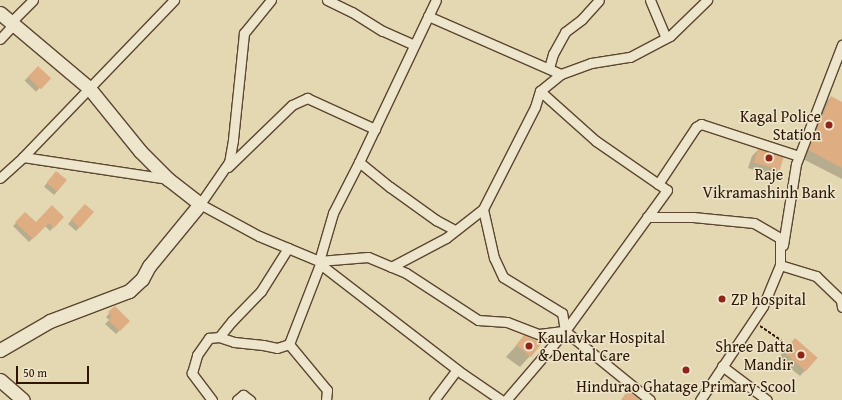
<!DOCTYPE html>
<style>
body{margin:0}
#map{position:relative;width:842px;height:400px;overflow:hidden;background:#e4d8b2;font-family:"Gentium Book Plus",serif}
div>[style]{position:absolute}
.shadow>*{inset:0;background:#0003;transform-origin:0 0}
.building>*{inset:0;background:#dead82;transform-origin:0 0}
.path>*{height:2px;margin-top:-1px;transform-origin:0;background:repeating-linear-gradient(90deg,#2f1604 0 3px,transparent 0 5px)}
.roads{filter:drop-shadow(1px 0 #5c4630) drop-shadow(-1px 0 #5c4630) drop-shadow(0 1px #5c4630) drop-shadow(0 -1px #5c4630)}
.street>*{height:9px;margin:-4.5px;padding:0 4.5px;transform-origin:4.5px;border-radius:4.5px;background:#ede6cd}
.secondary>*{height:13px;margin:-6.5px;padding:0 6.5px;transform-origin:6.5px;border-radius:6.5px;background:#ede6cd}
.dots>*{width:11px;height:11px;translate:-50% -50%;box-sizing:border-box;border:2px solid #ede6cd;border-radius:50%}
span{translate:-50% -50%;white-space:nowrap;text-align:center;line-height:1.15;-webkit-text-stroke:3px #ede6cd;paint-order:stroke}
.poi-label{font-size:16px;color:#2f1604}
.right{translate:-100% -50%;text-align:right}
.left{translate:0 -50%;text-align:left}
.scale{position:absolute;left:16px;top:366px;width:73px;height:18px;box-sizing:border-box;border:2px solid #2f1604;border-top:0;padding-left:5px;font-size:12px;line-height:14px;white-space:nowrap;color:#2f1604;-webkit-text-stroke:3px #ede6cd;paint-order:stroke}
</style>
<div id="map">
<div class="shadow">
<div style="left:38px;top:67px;width:16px;height:19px;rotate:45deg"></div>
<div style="clip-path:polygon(831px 97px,842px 103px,842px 179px,801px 158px,823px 105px)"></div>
<div style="clip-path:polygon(758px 150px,778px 170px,773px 176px,748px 168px,752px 156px)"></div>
<div style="left:56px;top:172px;width:13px;height:19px;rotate:39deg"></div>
<div style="clip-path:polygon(81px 209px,93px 212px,76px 231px,68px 224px)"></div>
<div style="clip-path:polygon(25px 214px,36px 223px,63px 217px,50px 231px,45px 226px,29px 242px,13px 226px)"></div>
<div style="clip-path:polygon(115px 307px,129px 321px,116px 334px,105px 324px,109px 320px,106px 317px)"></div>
<div style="clip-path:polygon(525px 336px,530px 356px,520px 367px,506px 357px)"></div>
<div style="clip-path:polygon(789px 345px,817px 358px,800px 376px,778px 358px)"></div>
</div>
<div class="building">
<div style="left:38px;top:66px;width:18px;height:15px;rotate:43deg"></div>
<div style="clip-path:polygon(831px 96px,842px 102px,842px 168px,808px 150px)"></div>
<div style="left:758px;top:149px;width:27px;height:14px;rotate:17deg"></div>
<div style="left:56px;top:171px;width:14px;height:15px;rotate:39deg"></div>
<div style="left:85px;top:204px;width:12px;height:21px;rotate:42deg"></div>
<div style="clip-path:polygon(52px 205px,64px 217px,54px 228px,49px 223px,33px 239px,15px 222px,25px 212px,36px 222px)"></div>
<div style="clip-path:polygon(115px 306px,130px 321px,120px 331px,108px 320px,112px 316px,108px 312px)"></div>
<div style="clip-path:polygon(524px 335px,542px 343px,531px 357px,516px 345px)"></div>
<div style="left:795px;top:338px;width:30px;height:18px;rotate:41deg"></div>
<div style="clip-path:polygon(628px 390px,640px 400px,621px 400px)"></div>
</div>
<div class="path">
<div style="left:760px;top:326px;width:27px;rotate:34deg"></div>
</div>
<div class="roads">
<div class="street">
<div style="left:271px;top:0;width:43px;rotate:129.3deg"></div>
<div style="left:244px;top:33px;width:108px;rotate:95.9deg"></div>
<div style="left:233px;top:140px;width:22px;rotate:100deg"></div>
<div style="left:229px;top:162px;width:51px;rotate:124.6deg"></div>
<div style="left:200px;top:204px;width:67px;rotate:28.5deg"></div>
<div style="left:259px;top:236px;width:65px;rotate:22.6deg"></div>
<div style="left:319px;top:261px;width:49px;rotate:-4.7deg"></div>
<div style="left:368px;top:257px;width:41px;rotate:22.8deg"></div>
<div style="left:406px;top:273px;width:86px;rotate:33.1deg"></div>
<div style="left:478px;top:320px;width:29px;rotate:4deg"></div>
<div style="left:507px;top:322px;width:34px;rotate:21deg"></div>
<div style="left:539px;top:334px;width:26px;rotate:-7deg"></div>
<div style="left:327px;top:0;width:28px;rotate:26deg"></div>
<div style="left:352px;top:12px;width:36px;rotate:32deg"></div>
<div style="left:383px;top:31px;width:34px;rotate:24deg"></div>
<div style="left:650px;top:0;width:41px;rotate:67.2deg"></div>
<div style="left:428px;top:16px;width:145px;rotate:23.6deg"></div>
<div style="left:11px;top:22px;width:31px;rotate:-45deg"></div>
<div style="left:0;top:39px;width:21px;rotate:-47deg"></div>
<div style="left:549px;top:68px;width:15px;rotate:-74deg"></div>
<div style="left:553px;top:54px;width:25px;rotate:-61deg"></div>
<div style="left:565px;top:32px;width:21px;rotate:-37deg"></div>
<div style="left:582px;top:19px;width:25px;rotate:-48deg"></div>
<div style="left:540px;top:91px;width:27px;rotate:-39deg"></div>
<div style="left:561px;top:74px;width:32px;rotate:-20deg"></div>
<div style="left:591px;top:63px;width:39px;rotate:-9deg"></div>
<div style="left:630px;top:57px;width:45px;rotate:-27.7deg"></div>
<div style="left:670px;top:36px;width:52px;rotate:-44.2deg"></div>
<div style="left:23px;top:157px;width:147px;rotate:8.6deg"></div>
<div style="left:359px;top:162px;width:179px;rotate:-64.6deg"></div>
<div style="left:228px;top:167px;width:89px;rotate:-44.1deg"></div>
<div style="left:292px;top:105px;width:17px;rotate:-25deg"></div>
<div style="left:307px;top:98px;width:75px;rotate:24.5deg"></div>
<div style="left:0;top:178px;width:31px;rotate:-42deg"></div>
<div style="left:23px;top:157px;width:218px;rotate:-46.1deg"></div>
<div style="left:658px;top:184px;width:69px;rotate:-56.3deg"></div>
<div style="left:696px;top:127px;width:6px;rotate:-31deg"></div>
<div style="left:701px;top:124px;width:103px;rotate:18.1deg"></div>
<div style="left:647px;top:217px;width:46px"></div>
<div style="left:693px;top:217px;width:61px;rotate:5.6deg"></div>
<div style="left:754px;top:223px;width:30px;rotate:30deg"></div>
<div style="left:780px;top:238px;width:27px;rotate:90deg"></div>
<div style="left:780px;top:265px;width:44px;rotate:112.5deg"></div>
<div style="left:763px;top:306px;width:113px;rotate:123.8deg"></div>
<div style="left:783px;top:245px;width:82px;rotate:-80.9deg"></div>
<div style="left:796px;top:164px;width:128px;rotate:-68.9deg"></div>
<div style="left:319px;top:261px;width:50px;rotate:-73.7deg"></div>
<div style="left:333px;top:213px;width:57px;rotate:-63deg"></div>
<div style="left:359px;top:162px;width:40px;rotate:39deg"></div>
<div style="left:390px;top:187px;width:57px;rotate:35.7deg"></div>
<div style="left:436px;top:220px;width:21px;rotate:28deg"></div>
<div style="left:780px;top:265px;width:38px;rotate:17deg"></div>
<div style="left:816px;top:276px;width:35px;rotate:44deg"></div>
<div style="left:841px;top:300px;width:7px;rotate:82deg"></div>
<div style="left:391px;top:267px;width:62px;rotate:-27.8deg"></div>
<div style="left:446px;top:238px;width:47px;rotate:-38.1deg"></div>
<div style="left:483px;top:209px;width:114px;rotate:-63deg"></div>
<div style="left:535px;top:107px;width:17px;rotate:-73deg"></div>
<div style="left:540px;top:91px;width:75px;rotate:41.8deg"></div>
<div style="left:596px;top:141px;width:86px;rotate:34.6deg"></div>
<div style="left:667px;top:190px;width:174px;rotate:125.9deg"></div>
<div style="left:565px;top:331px;width:18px;rotate:-99deg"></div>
<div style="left:562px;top:313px;width:69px;rotate:-148.6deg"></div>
<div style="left:503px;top:277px;width:21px;rotate:-115deg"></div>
<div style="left:494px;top:258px;width:50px;rotate:-102.7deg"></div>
<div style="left:219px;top:337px;width:16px;rotate:18deg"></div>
<div style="left:234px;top:342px;width:29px;rotate:6deg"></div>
<div style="left:263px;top:345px;width:14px;rotate:12deg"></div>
<div style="left:277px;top:348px;width:13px;rotate:-18deg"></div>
<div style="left:722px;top:366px;width:56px;rotate:37.1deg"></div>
<div style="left:212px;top:400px;width:34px;rotate:-127deg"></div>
<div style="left:192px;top:373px;width:19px;rotate:-74deg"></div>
<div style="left:197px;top:355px;width:21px;rotate:-55deg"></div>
<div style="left:209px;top:338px;width:10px;rotate:-6deg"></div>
<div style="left:219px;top:337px;width:21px;rotate:-51deg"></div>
<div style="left:232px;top:321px;width:42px;rotate:-46deg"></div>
<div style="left:261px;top:291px;width:51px;rotate:-57.9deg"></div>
<div style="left:237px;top:400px;width:8px;rotate:-40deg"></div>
<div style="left:243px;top:395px;width:9px;rotate:36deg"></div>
<div style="left:326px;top:400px;width:10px;rotate:-84deg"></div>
<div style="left:327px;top:390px;width:60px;rotate:-129.6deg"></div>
<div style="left:289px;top:344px;width:86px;rotate:-68.8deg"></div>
<div style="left:320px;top:264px;width:180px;rotate:37.6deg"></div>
<div style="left:463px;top:374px;width:46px;rotate:34.4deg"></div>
<div style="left:434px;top:400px;width:38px;rotate:-53deg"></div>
<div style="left:506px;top:400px;width:91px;rotate:-49.5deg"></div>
<div style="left:565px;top:331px;width:109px;rotate:39.1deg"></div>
</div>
<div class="secondary">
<div style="left:0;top:13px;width:116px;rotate:40.1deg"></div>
<div style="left:89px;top:88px;width:81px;rotate:51deg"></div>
<div style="left:140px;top:151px;width:40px;rotate:45deg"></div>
<div style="left:168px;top:179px;width:41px;rotate:38deg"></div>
<div style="left:200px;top:204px;width:80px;rotate:129.4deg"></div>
<div style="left:149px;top:266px;width:15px;rotate:118deg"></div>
<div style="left:142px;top:279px;width:18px;rotate:137deg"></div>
<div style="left:129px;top:291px;width:85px;rotate:159.2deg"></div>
<div style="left:50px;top:321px;width:58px;rotate:149.9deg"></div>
<div style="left:0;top:380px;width:30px;rotate:41deg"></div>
</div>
</div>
<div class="dots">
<div style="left:829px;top:125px;background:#8f2418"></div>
<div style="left:769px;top:158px;background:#8f2418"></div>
<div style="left:722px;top:299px;background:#8f2418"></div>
<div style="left:529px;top:346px;background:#8f2418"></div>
<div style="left:801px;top:355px;background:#8f2418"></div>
<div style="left:686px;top:370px;background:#8f2418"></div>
</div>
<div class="poi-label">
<span class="right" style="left:821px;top:125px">Kagal Police<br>Station</span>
<span style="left:769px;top:183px">Raje<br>Vikramashinh Bank</span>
<span class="left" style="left:731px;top:299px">ZP hospital</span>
<span class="left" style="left:538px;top:346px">Kaulavkar Hospital<br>&amp; Dental Care</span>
<span class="right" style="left:793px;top:355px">Shree Datta<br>Mandir</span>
<span style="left:686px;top:386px">Hindurao Ghatage Primary Scool</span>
</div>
<div class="scale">50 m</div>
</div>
